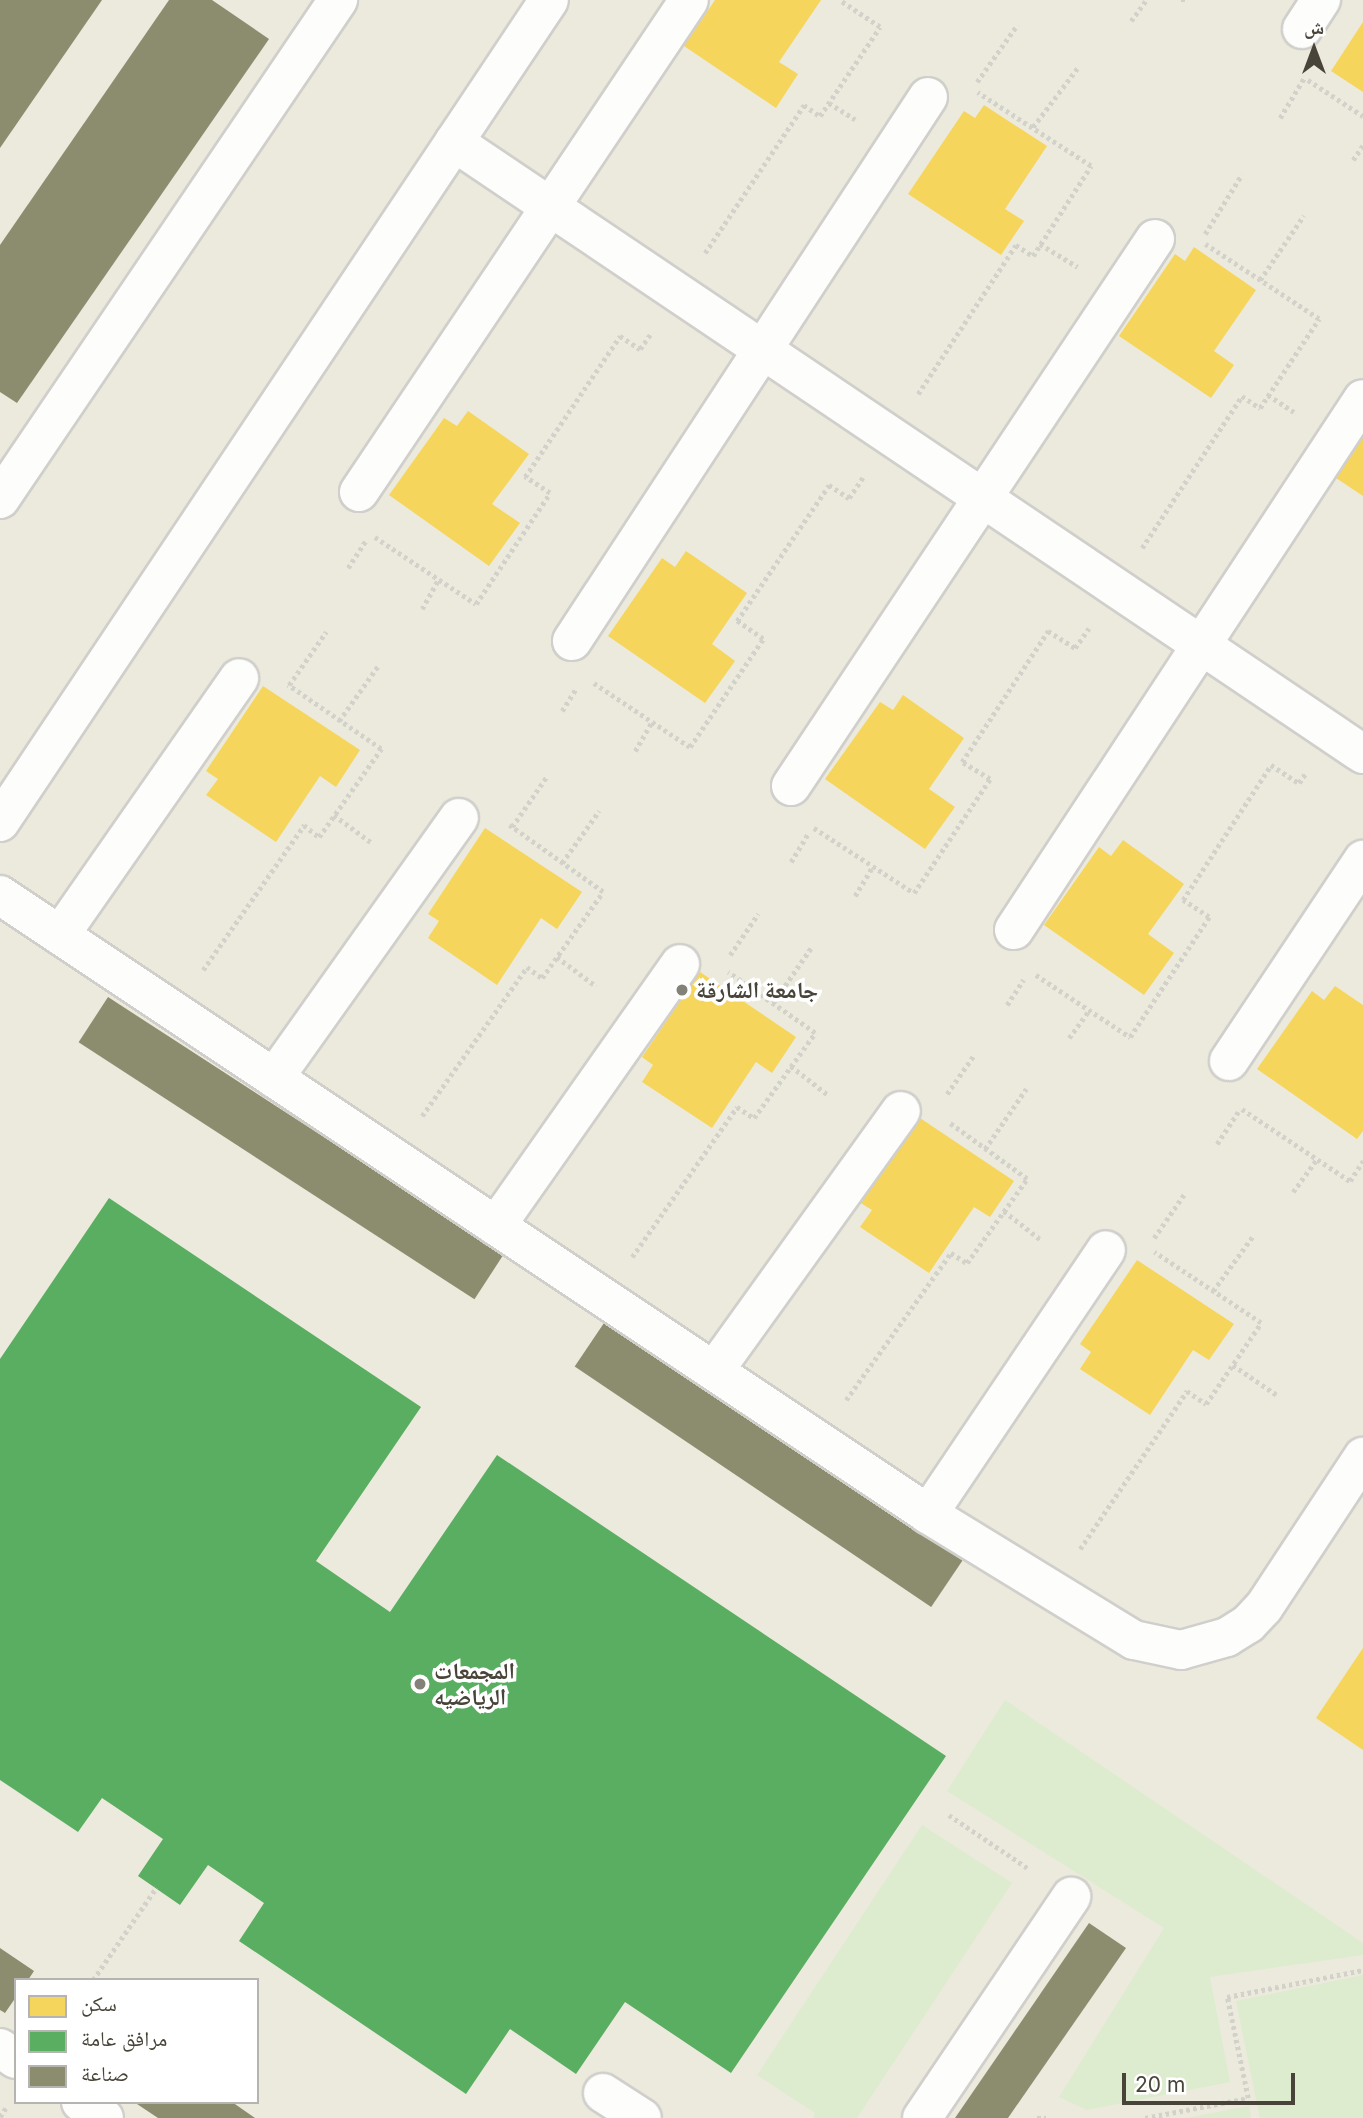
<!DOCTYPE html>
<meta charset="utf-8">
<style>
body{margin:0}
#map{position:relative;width:1363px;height:2118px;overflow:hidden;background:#f2f2ed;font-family:Inter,"Noto Naskh Arabic",sans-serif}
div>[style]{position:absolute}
.education>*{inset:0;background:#eceadd}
.green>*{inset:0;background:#ddebcf}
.homes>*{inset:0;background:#f6d55c}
.public>*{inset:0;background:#5aae61}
.industry>*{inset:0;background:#8c8c6e;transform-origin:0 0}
.path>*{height:4.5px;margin-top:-2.25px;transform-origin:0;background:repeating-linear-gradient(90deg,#d2d2cb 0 3.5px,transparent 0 7px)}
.roads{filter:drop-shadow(2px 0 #d0cfcb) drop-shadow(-2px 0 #d0cfcb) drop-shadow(0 2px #d0cfcb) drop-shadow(0 -2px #d0cfcb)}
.minor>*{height:38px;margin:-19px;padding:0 19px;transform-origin:19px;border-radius:19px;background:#fdfdfc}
.dots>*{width:19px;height:19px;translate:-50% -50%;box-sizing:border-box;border:4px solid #fff;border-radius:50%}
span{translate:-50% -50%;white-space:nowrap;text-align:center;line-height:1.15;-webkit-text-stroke:7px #fff;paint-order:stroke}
.poi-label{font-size:23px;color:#484439;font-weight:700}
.left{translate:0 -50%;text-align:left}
.legend{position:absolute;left:14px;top:1978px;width:245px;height:126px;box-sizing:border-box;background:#fff;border:2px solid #b6b4b0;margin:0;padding:9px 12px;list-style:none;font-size:21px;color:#484439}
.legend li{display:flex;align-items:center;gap:14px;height:35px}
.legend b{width:35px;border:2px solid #b6b4b0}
.north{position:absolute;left:1279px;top:14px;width:70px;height:70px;-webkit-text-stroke:5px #fff;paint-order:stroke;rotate:0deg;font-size:19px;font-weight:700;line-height:28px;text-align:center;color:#484439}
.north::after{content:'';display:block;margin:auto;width:24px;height:32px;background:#484439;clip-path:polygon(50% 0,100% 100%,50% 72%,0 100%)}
.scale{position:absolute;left:1122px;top:2073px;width:173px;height:32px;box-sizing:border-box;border:4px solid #484439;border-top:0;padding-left:9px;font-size:21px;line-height:24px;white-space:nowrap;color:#484439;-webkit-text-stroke:5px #fff;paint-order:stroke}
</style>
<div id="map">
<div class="education">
<div style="clip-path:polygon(evenodd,0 0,1363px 0,1363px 2118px,0 2118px,0 0,16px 1980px,257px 1980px,257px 2102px,16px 2102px,16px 1980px)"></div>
</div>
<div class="green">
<div style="clip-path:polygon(1005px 1700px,1363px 1943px,1363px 1955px,1210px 1977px,1230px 2082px,1087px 2110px,1059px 2097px,1164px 1928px,947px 1791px)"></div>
<div style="clip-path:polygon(922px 1825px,1012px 1883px,857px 2118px,813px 2118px,815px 2113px,757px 2075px)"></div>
<div style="clip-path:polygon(1363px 1975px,1363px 2118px,1260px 2118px,1236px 2001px)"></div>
<div style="clip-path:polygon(1249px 2106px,1251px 2118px,1186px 2118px)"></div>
</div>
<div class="homes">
<div style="clip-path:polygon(715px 0,821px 0,779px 62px,798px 74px,776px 108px,684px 46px)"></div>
<div style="clip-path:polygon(1363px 22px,1363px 92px,1331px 71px)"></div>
<div style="clip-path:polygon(984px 105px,1047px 146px,1005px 209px,1024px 221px,1001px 255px,908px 194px,964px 111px,975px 118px)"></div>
<div style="clip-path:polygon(1194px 247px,1256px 290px,1214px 351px,1234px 365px,1211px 398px,1119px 336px,1175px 254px,1185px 261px)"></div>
<div style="clip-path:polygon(468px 411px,529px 454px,492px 504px,520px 523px,489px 566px,389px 495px,444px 418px,457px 426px)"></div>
<div style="clip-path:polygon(1363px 433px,1363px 496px,1333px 476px)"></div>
<div style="clip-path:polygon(686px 551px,747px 593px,712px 644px,735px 661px,705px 703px,608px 636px,662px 558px,675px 567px)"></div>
<div style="clip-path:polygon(263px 686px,360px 750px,336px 787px,320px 776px,276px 842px,206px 795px,218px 779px,206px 771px)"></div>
<div style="clip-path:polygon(903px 695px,964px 738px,929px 789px,955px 807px,925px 849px,825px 779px,880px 702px,893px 710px)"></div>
<div style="clip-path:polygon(485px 828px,582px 892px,557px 929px,541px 918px,497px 985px,428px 938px,439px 921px,428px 914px)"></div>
<div style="clip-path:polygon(1123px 840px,1184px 884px,1148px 934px,1174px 953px,1144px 995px,1044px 925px,1099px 847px,1111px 856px)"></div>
<div style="clip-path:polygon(700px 972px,796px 1037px,772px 1073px,756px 1062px,712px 1128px,642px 1082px,653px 1065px,642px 1057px)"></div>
<div style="clip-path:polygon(1335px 986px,1363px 1005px,1363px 1131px,1357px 1139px,1257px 1069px,1312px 991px,1324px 1000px)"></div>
<div style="clip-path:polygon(917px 1116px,1014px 1181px,990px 1217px,974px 1207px,929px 1273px,860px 1227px,872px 1210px,859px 1202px)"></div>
<div style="clip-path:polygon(1137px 1260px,1234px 1324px,1209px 1360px,1193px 1350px,1150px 1415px,1080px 1369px,1091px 1352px,1080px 1344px)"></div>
<div style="clip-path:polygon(1363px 1648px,1363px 1750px,1316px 1718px)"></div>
</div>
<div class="public">
<div style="clip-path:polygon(109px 1198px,421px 1407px,316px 1561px,390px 1612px,497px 1455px,946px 1756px,731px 2073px,625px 2002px,576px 2074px,510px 2029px,466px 2094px,239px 1941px,264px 1903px,208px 1865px,180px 1905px,138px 1876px,163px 1839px,102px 1798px,78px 1832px,0 1780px,0 1359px)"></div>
</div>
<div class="industry">
<div style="clip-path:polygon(0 0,102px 0,0 148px)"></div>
<div style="clip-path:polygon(169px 0,212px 0,269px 39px,17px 403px,0 392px,0 245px)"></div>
<div style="left:108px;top:997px;width:472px;height:54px;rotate:33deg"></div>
<div style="left:606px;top:1320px;width:430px;height:56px;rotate:34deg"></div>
<div style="clip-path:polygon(1089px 1923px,1126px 1948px,1008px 2118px,955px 2118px)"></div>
<div style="clip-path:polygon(0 1948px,34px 1971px,28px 1980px,16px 1980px,16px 1997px,5px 2013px,0 2010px)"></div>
<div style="clip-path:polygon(134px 2102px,232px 2102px,255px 2118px,158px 2118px)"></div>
</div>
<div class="path">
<div style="left:1181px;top:0;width:7px"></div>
<div style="left:1131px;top:21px;width:26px;rotate:-54deg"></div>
<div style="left:1308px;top:80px;width:66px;rotate:33.2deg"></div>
<div style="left:977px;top:82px;width:70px;rotate:-54.9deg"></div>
<div style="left:829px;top:103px;width:31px;rotate:32deg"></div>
<div style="left:1280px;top:118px;width:47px;rotate:-59deg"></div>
<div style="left:1033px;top:127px;width:76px;rotate:-53deg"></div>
<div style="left:1353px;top:160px;width:18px;rotate:-56deg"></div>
<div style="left:1205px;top:234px;width:70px;rotate:-58.3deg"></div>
<div style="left:1040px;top:244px;width:44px;rotate:31.2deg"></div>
<div style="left:705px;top:253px;width:178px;rotate:-56.2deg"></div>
<div style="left:804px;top:105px;width:19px;rotate:35deg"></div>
<div style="left:820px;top:116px;width:107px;rotate:-56deg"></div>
<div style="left:880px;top:27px;width:49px;rotate:-146.6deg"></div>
<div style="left:1260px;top:280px;width:78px;rotate:-55.9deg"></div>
<div style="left:918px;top:394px;width:178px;rotate:-56.7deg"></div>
<div style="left:1016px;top:245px;width:20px;rotate:33deg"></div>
<div style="left:1033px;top:256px;width:107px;rotate:-57.2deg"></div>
<div style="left:1091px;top:166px;width:135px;rotate:-147.1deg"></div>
<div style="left:1268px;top:395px;width:31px;rotate:33deg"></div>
<div style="left:375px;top:537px;width:121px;rotate:33.6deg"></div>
<div style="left:476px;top:604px;width:133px;rotate:-56.3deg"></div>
<div style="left:550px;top:493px;width:30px;rotate:-147deg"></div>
<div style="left:525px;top:477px;width:170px;rotate:-56deg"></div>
<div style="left:620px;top:336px;width:24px;rotate:33deg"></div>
<div style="left:640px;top:349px;width:19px;rotate:-55deg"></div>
<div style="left:1142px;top:548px;width:182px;rotate:-56.7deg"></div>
<div style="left:1242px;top:396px;width:22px;rotate:34deg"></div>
<div style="left:1260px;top:408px;width:107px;rotate:-56.5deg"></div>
<div style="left:1319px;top:319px;width:136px;rotate:-146.7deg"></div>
<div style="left:348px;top:568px;width:33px;rotate:-57deg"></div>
<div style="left:422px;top:609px;width:33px;rotate:-61deg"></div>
<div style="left:594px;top:683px;width:115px;rotate:33.7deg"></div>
<div style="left:690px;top:747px;width:130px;rotate:-55.9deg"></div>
<div style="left:763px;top:639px;width:32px;rotate:-145deg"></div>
<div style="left:737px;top:621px;width:164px;rotate:-55.9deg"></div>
<div style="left:829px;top:485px;width:24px;rotate:33deg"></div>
<div style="left:849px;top:498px;width:25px;rotate:-56deg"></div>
<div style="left:289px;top:685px;width:65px;rotate:-55.1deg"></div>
<div style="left:562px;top:711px;width:26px;rotate:-58deg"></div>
<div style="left:339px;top:721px;width:67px;rotate:-54.7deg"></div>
<div style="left:635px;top:751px;width:34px;rotate:-60deg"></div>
<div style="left:334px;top:815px;width:47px;rotate:36.4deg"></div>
<div style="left:512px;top:827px;width:62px;rotate:-55.5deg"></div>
<div style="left:814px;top:828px;width:119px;rotate:33deg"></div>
<div style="left:914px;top:893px;width:137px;rotate:-56.3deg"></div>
<div style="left:990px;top:779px;width:33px;rotate:-149deg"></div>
<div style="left:962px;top:762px;width:157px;rotate:-56.7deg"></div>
<div style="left:1048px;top:631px;width:32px;rotate:32deg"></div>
<div style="left:1075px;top:648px;width:24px;rotate:-55deg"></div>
<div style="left:791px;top:862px;width:33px;rotate:-59deg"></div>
<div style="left:562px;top:863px;width:64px;rotate:-54.6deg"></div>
<div style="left:855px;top:896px;width:35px;rotate:-59deg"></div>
<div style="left:730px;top:955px;width:50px;rotate:-55.7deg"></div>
<div style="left:557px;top:957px;width:49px;rotate:36.6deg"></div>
<div style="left:203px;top:970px;width:177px;rotate:-55.1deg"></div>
<div style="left:304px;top:825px;width:19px;rotate:39deg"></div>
<div style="left:319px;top:837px;width:108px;rotate:-54.8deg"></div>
<div style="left:381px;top:749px;width:113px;rotate:-145.5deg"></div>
<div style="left:1036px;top:975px;width:113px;rotate:33.4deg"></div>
<div style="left:1130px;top:1037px;width:144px;rotate:-56.6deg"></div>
<div style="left:1209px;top:917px;width:31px;rotate:-147deg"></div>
<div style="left:1183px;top:900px;width:161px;rotate:-56.9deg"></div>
<div style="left:1271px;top:765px;width:33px;rotate:33deg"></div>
<div style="left:1299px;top:783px;width:11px;rotate:-56deg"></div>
<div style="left:773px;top:1003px;width:67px;rotate:-55.4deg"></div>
<div style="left:1007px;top:1005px;width:30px;rotate:-57deg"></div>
<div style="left:1069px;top:1038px;width:34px;rotate:-54deg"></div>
<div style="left:791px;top:1066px;width:46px;rotate:37.9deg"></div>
<div style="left:947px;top:1094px;width:47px;rotate:-55.3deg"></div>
<div style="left:1242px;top:1109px;width:130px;rotate:33.7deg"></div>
<div style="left:1350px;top:1181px;width:24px;rotate:-57deg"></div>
<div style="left:422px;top:1116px;width:182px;rotate:-54.8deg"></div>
<div style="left:527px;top:967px;width:19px;rotate:36deg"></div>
<div style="left:542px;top:978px;width:105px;rotate:-54.7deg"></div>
<div style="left:603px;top:892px;width:115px;rotate:-144.5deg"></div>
<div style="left:1217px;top:1144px;width:42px;rotate:-56.7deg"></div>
<div style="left:985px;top:1149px;width:73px;rotate:-55.7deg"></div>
<div style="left:1293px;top:1192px;width:41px;rotate:-54deg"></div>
<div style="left:1004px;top:1211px;width:46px;rotate:37.9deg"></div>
<div style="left:1154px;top:1238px;width:55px;rotate:-55.4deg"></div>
<div style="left:632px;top:1257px;width:183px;rotate:-55deg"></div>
<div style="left:737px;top:1107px;width:20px;rotate:33deg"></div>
<div style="left:754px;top:1118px;width:105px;rotate:-54.3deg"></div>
<div style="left:815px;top:1033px;width:106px;rotate:-145deg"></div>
<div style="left:1213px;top:1291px;width:68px;rotate:-54deg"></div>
<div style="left:1233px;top:1365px;width:53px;rotate:34.3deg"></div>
<div style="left:846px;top:1400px;width:181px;rotate:-54.5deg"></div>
<div style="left:951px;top:1253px;width:19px;rotate:32deg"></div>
<div style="left:967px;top:1263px;width:103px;rotate:-54.5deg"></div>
<div style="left:1027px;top:1179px;width:97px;rotate:-144.2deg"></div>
<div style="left:1080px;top:1549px;width:191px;rotate:-55.9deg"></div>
<div style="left:1187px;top:1391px;width:23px;rotate:34deg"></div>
<div style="left:1206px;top:1404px;width:98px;rotate:-55.8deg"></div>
<div style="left:1261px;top:1323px;width:128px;rotate:-146.4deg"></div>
<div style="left:949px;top:1815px;width:97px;rotate:34deg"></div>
<div style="left:93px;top:1980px;width:112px;rotate:-55.6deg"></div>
<div style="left:0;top:2117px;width:13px;rotate:-58deg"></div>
<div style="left:1037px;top:2118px;width:9px"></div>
<div style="left:1145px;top:2118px;width:105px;rotate:-11deg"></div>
<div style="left:1248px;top:2098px;width:103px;rotate:-101.7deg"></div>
<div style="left:1227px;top:1997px;width:139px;rotate:-11.2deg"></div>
</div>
<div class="roads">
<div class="minor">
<div style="left:1302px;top:29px;width:35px;rotate:-57deg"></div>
<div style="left:454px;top:142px;width:1096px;rotate:33.95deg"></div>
<div style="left:359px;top:492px;width:592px;rotate:-56.15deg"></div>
<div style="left:0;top:499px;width:603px;rotate:-55.89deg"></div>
<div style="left:572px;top:641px;width:650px;rotate:-56.8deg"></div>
<div style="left:791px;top:786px;width:657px;rotate:-56.36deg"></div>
<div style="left:0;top:822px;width:988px;rotate:-56.26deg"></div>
<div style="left:0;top:895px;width:1116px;rotate:33.7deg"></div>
<div style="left:928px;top:1514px;width:241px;rotate:31.5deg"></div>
<div style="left:1134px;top:1640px;width:48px;rotate:12deg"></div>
<div style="left:1181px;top:1650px;width:48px;rotate:-15.8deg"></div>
<div style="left:1227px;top:1637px;width:25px;rotate:-32deg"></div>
<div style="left:1248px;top:1624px;width:23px;rotate:-47deg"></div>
<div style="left:1264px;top:1607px;width:180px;rotate:-56.6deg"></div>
<div style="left:1014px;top:930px;width:635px;rotate:-56.69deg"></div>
<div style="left:60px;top:935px;width:313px;rotate:-55.1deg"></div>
<div style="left:1229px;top:1061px;width:242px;rotate:-56.3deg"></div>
<div style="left:274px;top:1078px;width:319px;rotate:-54.6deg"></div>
<div style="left:496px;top:1226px;width:320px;rotate:-54.9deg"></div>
<div style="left:714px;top:1371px;width:320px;rotate:-54.3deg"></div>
<div style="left:928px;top:1514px;width:318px;rotate:-56deg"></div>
<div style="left:0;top:2048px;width:19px;rotate:35deg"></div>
<div style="left:603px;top:2093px;width:46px;rotate:32.7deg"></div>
<div style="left:81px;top:2102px;width:28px;rotate:35deg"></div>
<div style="left:922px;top:2118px;width:267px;rotate:-56deg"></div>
</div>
</div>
<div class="dots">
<div style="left:682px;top:990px;background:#848178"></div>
<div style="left:420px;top:1684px;background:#848178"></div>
</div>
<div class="poi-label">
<span class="left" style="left:696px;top:990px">جامعة الشارقة</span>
<span class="left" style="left:434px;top:1684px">المجمعات<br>الرياضيه</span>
</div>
<ul class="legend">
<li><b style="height:19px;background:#f6d55c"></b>سكن</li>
<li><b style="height:19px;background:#5aae61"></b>مرافق عامة</li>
<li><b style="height:19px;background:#8c8c6e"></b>صناعة</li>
</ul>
<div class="north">ش</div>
<div class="scale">20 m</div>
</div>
